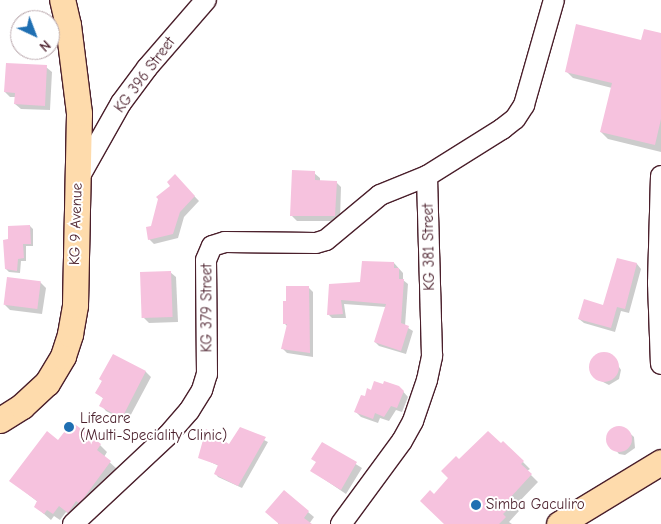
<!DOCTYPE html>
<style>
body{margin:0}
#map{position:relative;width:661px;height:524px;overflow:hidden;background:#fff;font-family:"Comic Neue",sans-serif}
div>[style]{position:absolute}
.shadow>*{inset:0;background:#0003}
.building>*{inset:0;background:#f6c2de;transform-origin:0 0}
.round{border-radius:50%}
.roads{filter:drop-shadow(1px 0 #4a1f2b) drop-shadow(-1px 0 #4a1f2b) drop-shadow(0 1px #4a1f2b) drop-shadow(0 -1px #4a1f2b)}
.minor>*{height:20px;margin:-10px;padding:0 10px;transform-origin:10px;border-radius:10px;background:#fff}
.major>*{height:25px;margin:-12.5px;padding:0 12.5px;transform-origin:12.5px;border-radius:12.5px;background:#fedbac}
.dots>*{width:14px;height:14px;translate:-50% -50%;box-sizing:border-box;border:2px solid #fff;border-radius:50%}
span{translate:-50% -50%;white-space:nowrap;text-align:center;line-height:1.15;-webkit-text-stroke:4px #fff;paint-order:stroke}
.street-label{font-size:15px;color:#4a1f2b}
.poi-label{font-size:15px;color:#4a1f2b}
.left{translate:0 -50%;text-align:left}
.north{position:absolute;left:10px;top:10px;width:50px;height:50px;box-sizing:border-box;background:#fff;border:1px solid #b7a5aa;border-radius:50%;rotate:137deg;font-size:14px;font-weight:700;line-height:20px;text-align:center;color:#4a1f2b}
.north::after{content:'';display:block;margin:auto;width:18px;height:22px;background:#1f6fb2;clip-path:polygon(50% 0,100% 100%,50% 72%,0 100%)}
</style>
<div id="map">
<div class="shadow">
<div style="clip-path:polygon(661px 34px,661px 152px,608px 139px,601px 132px,612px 88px,573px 78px,566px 71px)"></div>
<div style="clip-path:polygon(46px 67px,52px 72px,50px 110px,21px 109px,15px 104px,16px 97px,10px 97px,5px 92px)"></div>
<div style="clip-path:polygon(314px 173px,320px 178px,320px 181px,336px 182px,341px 187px,340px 221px,297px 221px,292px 216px)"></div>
<div style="clip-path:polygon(175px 176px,199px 201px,184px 217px,178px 238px,154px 244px,149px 239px,159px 199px,172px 186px)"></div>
<div style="clip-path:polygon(30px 226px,33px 229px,33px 246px,26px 246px,26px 261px,21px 261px,20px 273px,9px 272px,6px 269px,10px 240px)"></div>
<div style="clip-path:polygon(618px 259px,637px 264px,641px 269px,629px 313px,621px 311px,615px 332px,584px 323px,579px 319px,604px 306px)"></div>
<div style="clip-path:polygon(394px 263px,403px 273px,403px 280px,408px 284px,405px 326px,413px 331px,406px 354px,379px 346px,375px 342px,386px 307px,344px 304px,346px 318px,332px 318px,328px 314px,331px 285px,362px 284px)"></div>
<div style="clip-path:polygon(170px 272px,176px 277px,178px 322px,149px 323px,144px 318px)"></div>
<div style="clip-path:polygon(40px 282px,46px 288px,42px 314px,10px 310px,5px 305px)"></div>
<div style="clip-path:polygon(309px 288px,313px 292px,313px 357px,287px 353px,283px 349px,288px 327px,284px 323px)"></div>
<div style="clip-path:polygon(602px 353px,612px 356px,621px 370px,619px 379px,609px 385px,599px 380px,590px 367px,595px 358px)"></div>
<div style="clip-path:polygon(113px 355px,146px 372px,151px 377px,127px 422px,106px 411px,101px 405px,104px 399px,97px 393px)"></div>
<div style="clip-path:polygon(399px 387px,408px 397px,402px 412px,396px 410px,389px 421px,380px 418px,378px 423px,361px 417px,356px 412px,372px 391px)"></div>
<div style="clip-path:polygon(72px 424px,100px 445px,107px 452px,104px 457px,117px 469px,89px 506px,75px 519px,66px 512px,60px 520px,54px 516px,51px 520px,36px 507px,38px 502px,11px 481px,59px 442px)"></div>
<div style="clip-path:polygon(616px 427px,624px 428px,634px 437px,635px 448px,625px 455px,619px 454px,607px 440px,609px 432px)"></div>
<div style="clip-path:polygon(240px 428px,268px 442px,242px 488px,218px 477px,215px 473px,219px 466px,200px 457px,229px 446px)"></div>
<div style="clip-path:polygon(322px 443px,362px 468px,346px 494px,312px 471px,317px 463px)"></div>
<div style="clip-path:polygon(459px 461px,523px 462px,530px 469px,527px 471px,538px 482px,514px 507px,519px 511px,509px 522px,512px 524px,446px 524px,434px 496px,450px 478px)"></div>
<div style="clip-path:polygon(284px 492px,314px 517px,309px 524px,278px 524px)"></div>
</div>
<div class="building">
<div style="clip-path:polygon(576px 24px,641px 40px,644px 29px,661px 33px,661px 119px,655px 145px,600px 132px,612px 83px,565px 72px)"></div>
<div style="clip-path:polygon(6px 63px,47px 65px,45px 106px,14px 104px,15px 93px,4px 92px)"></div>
<div style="clip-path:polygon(292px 170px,315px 171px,315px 180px,337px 181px,335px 216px,290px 216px)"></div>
<div style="clip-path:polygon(175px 174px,195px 196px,180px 212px,173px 234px,148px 240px,146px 227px,151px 226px,158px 199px,156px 197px,170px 186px,167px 182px)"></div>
<div style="clip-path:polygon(30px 225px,31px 244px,23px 244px,24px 258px,18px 259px,17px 271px,5px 269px,3px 240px,8px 239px,8px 226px)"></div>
<div style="clip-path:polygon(617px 258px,637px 263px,625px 309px,617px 307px,611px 328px,578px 319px,584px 299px,603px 305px)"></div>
<div style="clip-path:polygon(362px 261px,394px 262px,394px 268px,399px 268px,399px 279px,404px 279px,401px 323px,409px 326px,401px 351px,374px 342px,386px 304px,341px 300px,343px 314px,327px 315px,329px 284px,360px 282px)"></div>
<div style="left:171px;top:271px;width:46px;height:31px;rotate:88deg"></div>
<div style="left:7px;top:277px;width:34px;height:28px;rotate:7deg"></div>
<div style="clip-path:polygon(286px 286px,309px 286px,310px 353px,281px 349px,287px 324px,283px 324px,283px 301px,286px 301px)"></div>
<div class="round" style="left:589px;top:352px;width:30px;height:30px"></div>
<div style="clip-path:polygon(113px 354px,146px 371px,122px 418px,99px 406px,103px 398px,95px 393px,102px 381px,99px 379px)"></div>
<div style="clip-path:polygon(374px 381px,383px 384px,384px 381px,399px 386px,404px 391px,397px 408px,391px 406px,384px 417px,375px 413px,373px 419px,354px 412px,361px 395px,365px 396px,367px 388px,371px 390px)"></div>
<div style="clip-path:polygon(72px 422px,101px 444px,97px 450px,111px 461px,83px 499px,79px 503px,76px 501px,68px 513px,59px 506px,53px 514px,47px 510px,44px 514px,34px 507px,37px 501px,9px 481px,47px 431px,58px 440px)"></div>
<div class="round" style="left:606px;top:426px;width:26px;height:26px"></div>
<div style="clip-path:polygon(240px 427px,266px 437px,238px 486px,214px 474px,218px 465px,198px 458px,206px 429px,229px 444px)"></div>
<div style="clip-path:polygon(488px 431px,501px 443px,503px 441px,524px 461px,521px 464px,532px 474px,509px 499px,513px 504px,503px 514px,506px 517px,499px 524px,444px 524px,420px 501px,430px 490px,434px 494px,448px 478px,441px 471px,456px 456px,459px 459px)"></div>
<div style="clip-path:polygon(322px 442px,357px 462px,341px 490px,310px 471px,316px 462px,311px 459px)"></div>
<div style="clip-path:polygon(284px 490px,309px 511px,304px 518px,312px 524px,279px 524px,265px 512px)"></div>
</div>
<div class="roads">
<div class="minor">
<div style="left:661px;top:176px;width:107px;rotate:91.6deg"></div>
<div style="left:658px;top:283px;width:81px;rotate:87.9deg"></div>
<div style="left:77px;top:181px;width:90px;rotate:-60.6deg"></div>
<div style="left:121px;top:103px;width:44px;rotate:-53.4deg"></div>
<div style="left:147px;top:68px;width:90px;rotate:-49.1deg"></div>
<div style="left:73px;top:524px;width:130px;rotate:-43.1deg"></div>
<div style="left:168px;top:435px;width:32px;rotate:-49deg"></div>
<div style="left:189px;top:411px;width:25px;rotate:-58deg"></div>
<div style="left:202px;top:390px;width:17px;rotate:-73deg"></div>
<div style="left:207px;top:374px;width:114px;rotate:-90.5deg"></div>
<div style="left:206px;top:260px;width:15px;rotate:-67deg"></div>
<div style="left:212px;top:246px;width:14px;rotate:-17deg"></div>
<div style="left:225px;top:242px;width:91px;rotate:0.6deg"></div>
<div style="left:316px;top:243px;width:10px;rotate:-17deg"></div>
<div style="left:326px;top:240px;width:70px;rotate:-39.8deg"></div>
<div style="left:380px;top:195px;width:51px;rotate:-22deg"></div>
<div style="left:341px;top:524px;width:103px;rotate:-53.7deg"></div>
<div style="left:402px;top:441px;width:23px;rotate:-61deg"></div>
<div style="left:413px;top:421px;width:43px;rotate:-71.1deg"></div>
<div style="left:427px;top:380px;width:25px;rotate:-78deg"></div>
<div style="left:432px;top:356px;width:180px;rotate:-91.6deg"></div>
<div style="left:427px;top:176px;width:89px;rotate:-32.1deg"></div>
<div style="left:502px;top:129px;width:16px;rotate:-38deg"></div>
<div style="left:515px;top:119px;width:17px;rotate:-57deg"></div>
<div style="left:524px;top:105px;width:109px;rotate:-74.1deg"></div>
</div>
<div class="major">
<div style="left:0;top:420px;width:26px;rotate:-32deg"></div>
<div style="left:22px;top:406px;width:34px;rotate:-43deg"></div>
<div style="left:47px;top:383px;width:31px;rotate:-59deg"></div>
<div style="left:63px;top:356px;width:23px;rotate:-72deg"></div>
<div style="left:70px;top:334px;width:29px;rotate:-80deg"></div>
<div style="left:75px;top:305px;width:192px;rotate:-88.8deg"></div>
<div style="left:79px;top:113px;width:89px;rotate:-97.1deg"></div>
<div style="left:68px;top:25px;width:26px;rotate:-103deg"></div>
<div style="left:559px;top:524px;width:119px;rotate:-31.3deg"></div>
</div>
</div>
<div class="dots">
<div style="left:69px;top:427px;background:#1f6fb2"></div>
<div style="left:476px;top:505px;background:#1f6fb2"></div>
</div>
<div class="street-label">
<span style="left:145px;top:75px;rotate:-53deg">KG 396 Street</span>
<span style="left:76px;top:224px;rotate:-88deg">KG 9 Avenue</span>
<span style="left:429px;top:247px;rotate:-91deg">KG 381 Street</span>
<span style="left:207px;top:308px;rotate:-90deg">KG 379 Street</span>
</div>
<div class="poi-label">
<span class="left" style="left:80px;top:427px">Lifecare<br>(Multi-Speciality Clinic)</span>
<span class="left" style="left:486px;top:505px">Simba Gaculiro</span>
</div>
<div class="north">N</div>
</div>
